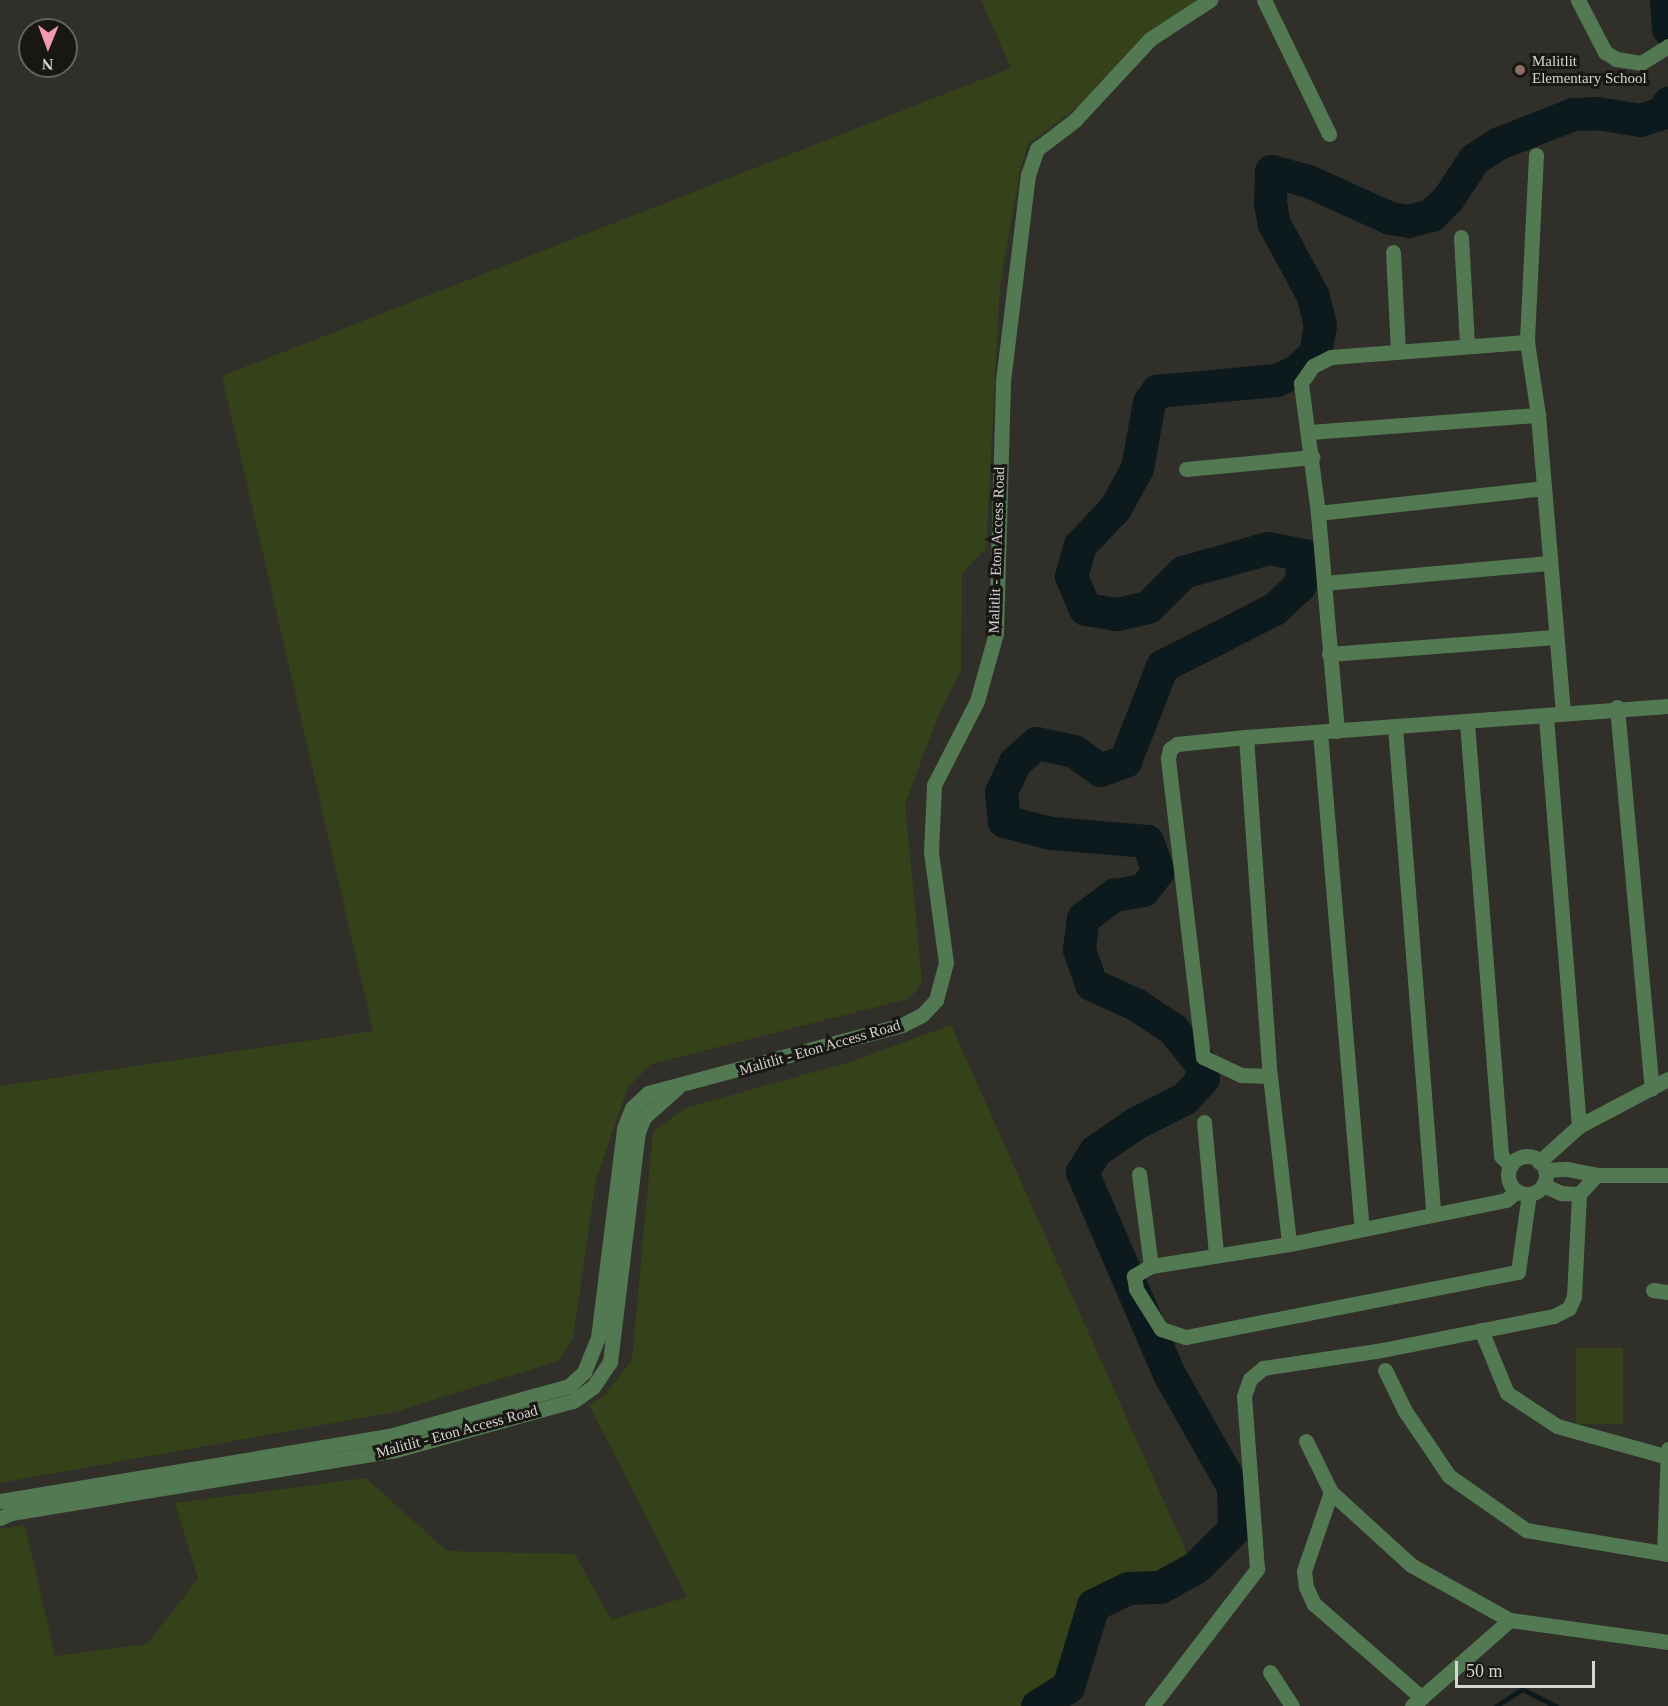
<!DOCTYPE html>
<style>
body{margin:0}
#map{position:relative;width:1668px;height:1706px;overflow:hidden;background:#312f29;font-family:"Times New Roman",serif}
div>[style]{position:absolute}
.green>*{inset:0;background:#354119;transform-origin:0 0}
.stream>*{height:5px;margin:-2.5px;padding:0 2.5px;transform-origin:2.5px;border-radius:2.5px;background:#0c1a1d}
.river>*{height:33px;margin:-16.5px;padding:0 16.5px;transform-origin:16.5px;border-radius:16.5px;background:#0c1a1d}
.minor>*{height:15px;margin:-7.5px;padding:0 7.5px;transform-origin:7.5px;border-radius:7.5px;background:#537952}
.minor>.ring{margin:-7.5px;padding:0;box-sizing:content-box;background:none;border:15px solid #537952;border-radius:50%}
.dots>*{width:16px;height:16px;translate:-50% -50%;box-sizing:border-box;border:3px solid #181714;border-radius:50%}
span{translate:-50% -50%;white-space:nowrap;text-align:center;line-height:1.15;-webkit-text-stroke:6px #181714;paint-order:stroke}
.poi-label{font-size:15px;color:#d6d5d1}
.left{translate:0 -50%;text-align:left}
.street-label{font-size:15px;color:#d6d5d1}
.north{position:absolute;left:18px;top:18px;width:60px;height:60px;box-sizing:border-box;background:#181714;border:2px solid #646360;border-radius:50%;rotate:181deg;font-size:16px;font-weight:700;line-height:24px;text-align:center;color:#d6d5d1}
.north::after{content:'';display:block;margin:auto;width:21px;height:27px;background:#f29aad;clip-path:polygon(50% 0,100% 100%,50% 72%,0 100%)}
.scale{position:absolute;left:1455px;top:1661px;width:140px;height:27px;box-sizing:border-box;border:3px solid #d6d5d1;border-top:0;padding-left:8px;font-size:18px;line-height:21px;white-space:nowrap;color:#d6d5d1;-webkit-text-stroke:4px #181714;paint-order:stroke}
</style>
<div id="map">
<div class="green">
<div style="clip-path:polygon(981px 0,1202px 0,1106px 86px,1028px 144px,1020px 171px,1000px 286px,986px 549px,962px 573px,961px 670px,939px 714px,905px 804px,922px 981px,917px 990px,908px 999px,651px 1064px,628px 1087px,596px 1180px,573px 1338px,558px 1361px,395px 1412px,0 1483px,0 1086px,373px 1031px,222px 376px,1011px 68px)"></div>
<div style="clip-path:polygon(951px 1025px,1191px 1562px,1160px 1587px,1128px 1588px,1094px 1605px,1068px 1687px,1037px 1706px,0 1706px,0 1529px,25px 1525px,55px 1656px,147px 1644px,198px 1579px,175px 1503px,366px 1478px,447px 1551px,575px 1554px,611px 1620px,687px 1597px,589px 1405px,606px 1394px,632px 1360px,653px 1132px,685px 1108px,853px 1061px)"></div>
<div style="left:1576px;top:1348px;width:47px;height:76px"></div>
</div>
<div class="stream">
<div style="left:1662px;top:113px;width:7px;rotate:27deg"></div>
<div style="left:1496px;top:1706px;width:31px;rotate:-33deg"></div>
<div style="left:1522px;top:1689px;width:38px;rotate:27deg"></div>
</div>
<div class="river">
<div style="left:1666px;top:0;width:29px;rotate:86deg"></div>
<div style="left:1037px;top:1706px;width:36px;rotate:-32deg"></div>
<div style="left:1068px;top:1687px;width:86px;rotate:-73deg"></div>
<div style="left:1093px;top:1605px;width:39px;rotate:-26deg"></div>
<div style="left:1128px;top:1588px;width:32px;rotate:-2deg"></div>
<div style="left:1160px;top:1587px;width:41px;rotate:-29.1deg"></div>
<div style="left:1196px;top:1567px;width:54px;rotate:-45deg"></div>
<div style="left:1234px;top:1529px;width:42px;rotate:-91.4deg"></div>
<div style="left:1233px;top:1487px;width:130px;rotate:-119.5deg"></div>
<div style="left:1169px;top:1374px;width:220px;rotate:-113.3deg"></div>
<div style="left:1082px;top:1172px;width:25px;rotate:-58deg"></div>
<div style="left:1095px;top:1151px;width:47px;rotate:-34.7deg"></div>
<div style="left:1134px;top:1124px;width:57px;rotate:-27deg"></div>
<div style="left:1185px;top:1098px;width:27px;rotate:-48deg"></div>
<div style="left:1203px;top:1078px;width:15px;rotate:-101deg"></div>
<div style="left:1200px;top:1063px;width:43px;rotate:-128.5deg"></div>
<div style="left:1173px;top:1029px;width:45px;rotate:-146.7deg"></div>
<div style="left:1135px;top:1004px;width:48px;rotate:-155.6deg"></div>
<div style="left:1091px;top:984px;width:37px;rotate:-109deg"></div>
<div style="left:1079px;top:949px;width:31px;rotate:-83deg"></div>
<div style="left:1083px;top:918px;width:39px;rotate:-37deg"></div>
<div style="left:1114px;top:895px;width:29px;rotate:-10deg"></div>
<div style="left:1143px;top:890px;width:24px;rotate:-52deg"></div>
<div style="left:1158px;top:871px;width:32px;rotate:-110deg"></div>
<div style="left:1147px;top:841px;width:97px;rotate:-175.3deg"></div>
<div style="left:1050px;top:833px;width:48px;rotate:-165.4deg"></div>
<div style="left:1004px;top:821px;width:29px;rotate:-96deg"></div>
<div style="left:1001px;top:792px;width:33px;rotate:-65deg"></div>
<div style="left:1015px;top:762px;width:28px;rotate:-42deg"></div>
<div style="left:1036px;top:743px;width:39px;rotate:12deg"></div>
<div style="left:1074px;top:751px;width:32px;rotate:36deg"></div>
<div style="left:1100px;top:770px;width:27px;rotate:-20deg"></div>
<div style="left:1125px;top:761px;width:102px;rotate:-68.7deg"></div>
<div style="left:1162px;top:666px;width:126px;rotate:-27deg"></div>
<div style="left:1274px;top:609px;width:35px;rotate:-43deg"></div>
<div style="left:1300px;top:585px;width:30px;rotate:-82deg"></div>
<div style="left:1304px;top:555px;width:37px;rotate:-169deg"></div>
<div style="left:1268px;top:548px;width:88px;rotate:164.2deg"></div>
<div style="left:1183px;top:572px;width:49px;rotate:135deg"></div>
<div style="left:1148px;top:607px;width:32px;rotate:167deg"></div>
<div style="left:1117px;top:614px;width:32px;rotate:-171deg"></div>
<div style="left:1085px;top:609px;width:36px;rotate:-113deg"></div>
<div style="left:1071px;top:576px;width:32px;rotate:-74deg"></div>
<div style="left:1080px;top:545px;width:51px;rotate:-46.6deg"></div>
<div style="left:1115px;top:508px;width:46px;rotate:-61.2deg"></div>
<div style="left:1137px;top:468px;width:67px;rotate:-79.7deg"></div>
<div style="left:1149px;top:402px;width:14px;rotate:-54deg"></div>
<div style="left:1157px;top:391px;width:120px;rotate:-5.3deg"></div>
<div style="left:1276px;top:380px;width:22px;rotate:-24deg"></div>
<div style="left:1296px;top:371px;width:26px;rotate:-43deg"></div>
<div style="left:1315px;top:353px;width:28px;rotate:-80deg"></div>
<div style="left:1320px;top:325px;width:30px;rotate:-104deg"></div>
<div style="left:1313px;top:296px;width:82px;rotate:-118.4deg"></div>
<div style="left:1274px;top:224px;width:21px;rotate:-101deg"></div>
<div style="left:1270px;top:203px;width:32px;rotate:-88deg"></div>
<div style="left:1271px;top:171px;width:38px;rotate:15deg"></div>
<div style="left:1308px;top:181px;width:90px;rotate:24.3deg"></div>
<div style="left:1390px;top:218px;width:18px;rotate:9deg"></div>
<div style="left:1408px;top:221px;width:24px;rotate:-15deg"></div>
<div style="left:1431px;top:215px;width:25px;rotate:-45deg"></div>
<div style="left:1449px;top:197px;width:45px;rotate:-56.7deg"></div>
<div style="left:1474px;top:159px;width:30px;rotate:-33deg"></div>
<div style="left:1499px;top:143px;width:79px;rotate:-21.4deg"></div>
<div style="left:1573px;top:114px;width:24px;rotate:-2deg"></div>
<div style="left:1597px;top:113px;width:44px;rotate:9.2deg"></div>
<div style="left:1640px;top:120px;width:23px;rotate:-18deg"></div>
<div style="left:1662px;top:113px;width:12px;rotate:-59deg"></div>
</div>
<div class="minor">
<div style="left:1264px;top:0;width:149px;rotate:64.1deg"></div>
<div style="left:1578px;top:0;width:59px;rotate:62.6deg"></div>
<div style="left:1605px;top:52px;width:13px;rotate:32deg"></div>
<div style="left:1616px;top:59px;width:25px;rotate:9deg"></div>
<div style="left:1641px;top:63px;width:32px;rotate:-32deg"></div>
<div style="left:1536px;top:155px;width:187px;rotate:92.8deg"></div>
<div style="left:1527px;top:342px;width:74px;rotate:81.4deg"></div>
<div style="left:1538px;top:415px;width:299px;rotate:85.2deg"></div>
<div style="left:1461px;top:237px;width:108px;rotate:86.8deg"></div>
<div style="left:1393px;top:252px;width:98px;rotate:87.1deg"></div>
<div style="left:1310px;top:432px;width:229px;rotate:-4.3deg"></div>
<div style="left:1186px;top:469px;width:127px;rotate:-5.4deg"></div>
<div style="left:1318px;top:513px;width:226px;rotate:-6.3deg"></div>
<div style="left:1324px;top:583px;width:225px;rotate:-5.1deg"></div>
<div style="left:1329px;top:654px;width:226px;rotate:-4.3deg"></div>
<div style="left:1617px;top:707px;width:383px;rotate:84.8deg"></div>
<div style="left:1546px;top:717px;width:410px;rotate:85.4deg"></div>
<div style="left:1467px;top:723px;width:434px;rotate:85.5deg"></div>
<div style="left:1501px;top:1156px;width:14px;rotate:45deg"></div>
<div style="left:1395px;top:726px;width:488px;rotate:85.5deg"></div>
<div style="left:1337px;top:731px;width:219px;rotate:-95deg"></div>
<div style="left:1318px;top:513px;width:131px;rotate:-97.5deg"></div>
<div style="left:1301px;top:383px;width:21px;rotate:-55deg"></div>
<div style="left:1313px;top:366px;width:20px;rotate:-27deg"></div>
<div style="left:1331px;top:357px;width:197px;rotate:-4.4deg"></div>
<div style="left:1320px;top:732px;width:497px;rotate:85.2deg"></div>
<div style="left:1246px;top:737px;width:340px;rotate:86deg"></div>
<div style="left:1270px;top:1076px;width:169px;rotate:83.5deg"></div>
<div style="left:1270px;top:1076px;width:29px;rotate:-178deg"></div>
<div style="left:1241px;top:1075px;width:42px;rotate:-154.7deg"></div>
<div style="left:1203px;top:1057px;width:301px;rotate:-96.7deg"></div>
<div style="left:1168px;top:758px;width:9px;rotate:-77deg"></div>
<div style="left:1170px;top:749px;width:9px;rotate:-36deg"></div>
<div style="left:1177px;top:744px;width:69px;rotate:-5.8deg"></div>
<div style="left:1246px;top:737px;width:423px;rotate:-4.2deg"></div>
<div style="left:1204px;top:1122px;width:134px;rotate:84.8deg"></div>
<div class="ring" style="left:1508px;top:1156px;width:23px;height:23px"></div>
<div style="left:1539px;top:1162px;width:54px;rotate:-42deg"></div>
<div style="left:1579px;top:1126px;width:101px;rotate:-27.8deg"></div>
<div style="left:1545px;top:1170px;width:22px;rotate:-3deg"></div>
<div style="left:1567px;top:1169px;width:31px;rotate:11deg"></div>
<div style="left:1139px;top:1174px;width:93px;rotate:82.6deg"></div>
<div style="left:1543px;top:1185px;width:20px;rotate:24deg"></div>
<div style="left:1561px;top:1193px;width:18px;rotate:3deg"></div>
<div style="left:1517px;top:1191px;width:14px;rotate:141deg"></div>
<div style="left:1506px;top:1200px;width:221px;rotate:168.5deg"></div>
<div style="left:1289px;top:1244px;width:140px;rotate:170.9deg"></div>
<div style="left:1151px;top:1266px;width:20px;rotate:150deg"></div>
<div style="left:1134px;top:1276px;width:13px;rotate:81deg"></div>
<div style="left:1136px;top:1289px;width:47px;rotate:58deg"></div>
<div style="left:1161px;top:1329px;width:26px;rotate:18deg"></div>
<div style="left:1186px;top:1337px;width:338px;rotate:-11.1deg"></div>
<div style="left:1518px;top:1272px;width:79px;rotate:-82deg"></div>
<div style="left:1653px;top:1290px;width:15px;rotate:8deg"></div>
<div style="left:1481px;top:1330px;width:68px;rotate:67.6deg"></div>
<div style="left:1507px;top:1393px;width:60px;rotate:33.4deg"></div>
<div style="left:1557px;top:1426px;width:115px;rotate:15.6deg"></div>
<div style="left:1385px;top:1370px;width:46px;rotate:64deg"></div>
<div style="left:1405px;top:1411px;width:78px;rotate:55.9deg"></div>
<div style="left:1449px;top:1476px;width:94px;rotate:35deg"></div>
<div style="left:1526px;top:1530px;width:144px;rotate:9.6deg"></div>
<div style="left:1306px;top:1441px;width:57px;rotate:63.9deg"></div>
<div style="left:1331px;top:1492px;width:108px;rotate:42.4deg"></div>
<div style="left:1411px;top:1565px;width:113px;rotate:29.1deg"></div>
<div style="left:1510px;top:1620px;width:160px;rotate:7.9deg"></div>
<div style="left:1331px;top:1492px;width:83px;rotate:108.9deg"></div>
<div style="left:1304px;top:1571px;width:16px;rotate:83deg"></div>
<div style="left:1306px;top:1587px;width:19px;rotate:65deg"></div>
<div style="left:1314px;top:1604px;width:143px;rotate:41deg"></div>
<div style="left:0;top:1501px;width:394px;rotate:-9.5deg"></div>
<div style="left:389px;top:1436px;width:187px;rotate:-15.5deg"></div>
<div style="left:569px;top:1386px;width:21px;rotate:-43deg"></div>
<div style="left:584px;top:1372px;width:37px;rotate:-68deg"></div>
<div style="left:598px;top:1338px;width:212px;rotate:-82.9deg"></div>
<div style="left:624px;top:1128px;width:22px;rotate:-68deg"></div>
<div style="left:632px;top:1108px;width:22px;rotate:-43deg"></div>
<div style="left:648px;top:1093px;width:263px;rotate:-15deg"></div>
<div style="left:902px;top:1025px;width:22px;rotate:-27deg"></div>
<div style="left:922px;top:1015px;width:21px;rotate:-47deg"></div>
<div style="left:936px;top:1000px;width:38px;rotate:-75deg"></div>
<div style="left:946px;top:963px;width:112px;rotate:-97.7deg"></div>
<div style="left:931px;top:852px;width:67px;rotate:-87.4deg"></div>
<div style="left:934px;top:785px;width:94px;rotate:-62.9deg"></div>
<div style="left:977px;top:701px;width:71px;rotate:-74.4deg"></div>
<div style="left:996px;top:633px;width:252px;rotate:-88.4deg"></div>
<div style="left:1003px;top:381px;width:208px;rotate:-83.1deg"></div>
<div style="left:1028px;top:175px;width:28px;rotate:-71deg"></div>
<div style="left:1037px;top:149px;width:48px;rotate:-37.3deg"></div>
<div style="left:1075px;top:120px;width:110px;rotate:-47.2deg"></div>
<div style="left:1150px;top:39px;width:72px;rotate:-33deg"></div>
<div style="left:0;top:1518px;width:12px;rotate:-24deg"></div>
<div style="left:11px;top:1513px;width:390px;rotate:-9.3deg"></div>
<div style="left:396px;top:1450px;width:184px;rotate:-15.5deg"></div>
<div style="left:573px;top:1401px;width:24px;rotate:-35deg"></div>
<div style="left:593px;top:1387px;width:30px;rotate:-56deg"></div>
<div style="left:610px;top:1362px;width:232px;rotate:-83.1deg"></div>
<div style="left:638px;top:1132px;width:16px;rotate:-68deg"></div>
<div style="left:644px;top:1117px;width:44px;rotate:-41.3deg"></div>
<div style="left:1664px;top:1553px;width:104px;rotate:-87.8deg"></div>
<div style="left:1270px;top:1672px;width:40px;rotate:57.1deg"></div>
<div style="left:1152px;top:1706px;width:173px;rotate:-52.5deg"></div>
<div style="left:1257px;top:1569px;width:173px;rotate:-94.3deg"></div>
<div style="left:1244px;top:1396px;width:18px;rotate:-71deg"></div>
<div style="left:1250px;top:1379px;width:17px;rotate:-40deg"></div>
<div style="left:1263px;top:1368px;width:120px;rotate:-8.6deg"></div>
<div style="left:1382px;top:1350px;width:175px;rotate:-11.2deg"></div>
<div style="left:1554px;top:1316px;width:17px;rotate:-28deg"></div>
<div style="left:1569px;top:1308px;width:12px;rotate:-66deg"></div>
<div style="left:1574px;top:1297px;width:103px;rotate:-87.2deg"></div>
<div style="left:1579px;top:1194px;width:26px;rotate:-47deg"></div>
<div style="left:1597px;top:1175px;width:71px"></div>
<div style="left:1412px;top:1706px;width:130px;rotate:-41.3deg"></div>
</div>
<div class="dots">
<div style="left:1520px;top:70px;background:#8d6e63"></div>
</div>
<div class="poi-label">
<span class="left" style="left:1532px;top:70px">Malitlit<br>Elementary School</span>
</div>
<div class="street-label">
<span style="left:997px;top:550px;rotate:-88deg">Malitlit - Eton Access Road</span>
<span style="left:820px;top:1048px;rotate:-16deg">Malitlit - Eton Access Road</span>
<span style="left:457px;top:1432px;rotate:-15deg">Malitlit - Eton Access Road</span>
</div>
<div class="north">N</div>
<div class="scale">50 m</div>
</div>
